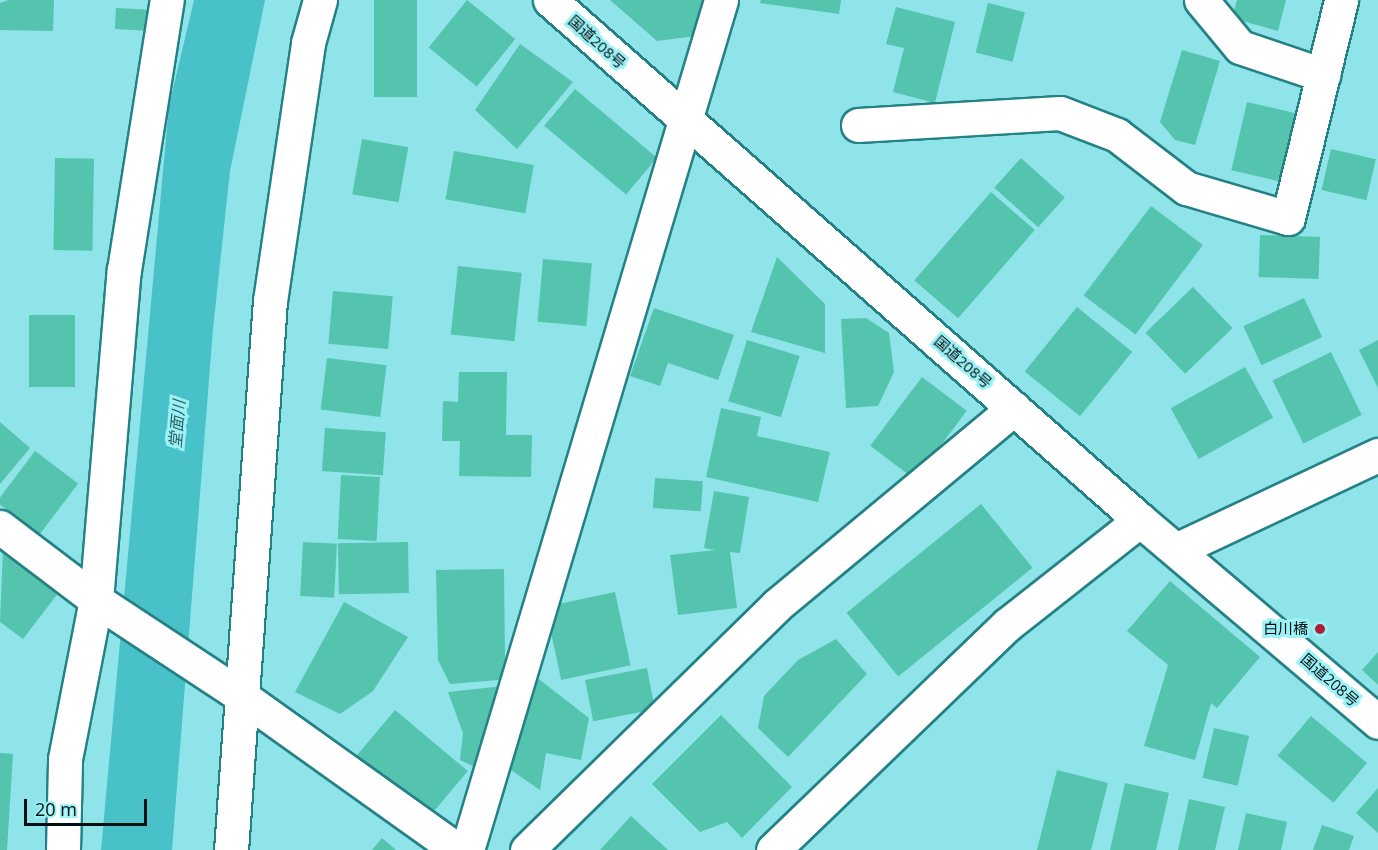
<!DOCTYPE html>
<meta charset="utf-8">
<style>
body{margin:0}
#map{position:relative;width:1378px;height:850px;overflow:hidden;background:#8ee4e8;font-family:"Open Sans","Noto Sans JP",sans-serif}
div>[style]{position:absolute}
.water>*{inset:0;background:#48c2c8}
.building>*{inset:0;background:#54c4af;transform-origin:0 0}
.roads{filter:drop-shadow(2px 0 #248185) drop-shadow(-2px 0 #248185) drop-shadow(0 2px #248185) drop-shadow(0 -2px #248185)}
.minor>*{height:33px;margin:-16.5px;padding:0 16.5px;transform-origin:16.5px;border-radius:16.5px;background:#fff}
.highway>*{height:33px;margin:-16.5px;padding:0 16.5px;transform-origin:16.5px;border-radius:16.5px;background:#fff}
.dots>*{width:16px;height:16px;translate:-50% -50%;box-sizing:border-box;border:3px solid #9bf1f5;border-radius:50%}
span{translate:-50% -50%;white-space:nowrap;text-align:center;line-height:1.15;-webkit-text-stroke:6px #9bf1f5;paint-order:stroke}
.street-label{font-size:15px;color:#001011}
.poi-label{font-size:15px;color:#001011}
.right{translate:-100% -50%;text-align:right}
.water-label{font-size:16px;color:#295c5f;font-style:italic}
.scale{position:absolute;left:24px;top:799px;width:123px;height:27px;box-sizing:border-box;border:3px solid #001011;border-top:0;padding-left:8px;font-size:18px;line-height:21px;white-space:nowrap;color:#001011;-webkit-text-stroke:4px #9bf1f5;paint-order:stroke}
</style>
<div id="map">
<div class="water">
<div style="clip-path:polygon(194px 0,265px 0,230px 171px,213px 329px,172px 850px,101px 850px,169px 106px)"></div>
</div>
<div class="building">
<div style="clip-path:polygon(8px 0,54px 0,53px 31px,0 30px,0 3px)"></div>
<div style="left:374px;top:0;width:43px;height:97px"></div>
<div style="left:467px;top:0;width:62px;height:61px;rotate:39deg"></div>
<div style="clip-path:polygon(610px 0,707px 0,696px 36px,657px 41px)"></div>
<div style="clip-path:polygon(761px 0,841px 0,839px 14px,760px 3px)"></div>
<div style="clip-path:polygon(1237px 0,1286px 0,1278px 31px,1232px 18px)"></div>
<div style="left:988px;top:3px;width:38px;height:51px;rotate:14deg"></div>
<div style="clip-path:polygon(896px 7px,955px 22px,935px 103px,893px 92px,904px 48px,886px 44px)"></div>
<div style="left:116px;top:8px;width:33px;height:21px;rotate:3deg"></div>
<div style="clip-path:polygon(520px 44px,573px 82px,517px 149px,475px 110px)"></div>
<div style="clip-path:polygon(1182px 50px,1220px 61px,1195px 145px,1175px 140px,1160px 122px)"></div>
<div style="left:575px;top:89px;width:107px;height:48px;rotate:40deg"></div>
<div style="left:1247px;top:102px;width:51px;height:70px;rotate:13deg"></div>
<div style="left:362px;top:139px;width:47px;height:56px;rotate:10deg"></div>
<div style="left:1331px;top:149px;width:46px;height:42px;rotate:13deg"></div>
<div style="left:454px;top:151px;width:81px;height:49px;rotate:10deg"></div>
<div style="left:55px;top:158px;width:39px;height:92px;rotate:1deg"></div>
<div style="left:1021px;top:158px;width:59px;height:40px;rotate:42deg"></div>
<div style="left:991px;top:192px;width:58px;height:117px;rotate:41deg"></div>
<div style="left:1151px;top:206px;width:65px;height:112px;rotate:37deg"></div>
<div style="left:1260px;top:235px;width:60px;height:42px;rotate:2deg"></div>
<div style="clip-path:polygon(777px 257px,825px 304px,825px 353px,751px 332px)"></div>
<div style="left:543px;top:259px;width:49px;height:63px;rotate:5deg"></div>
<div style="left:458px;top:266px;width:64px;height:69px;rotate:6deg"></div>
<div style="left:1193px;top:287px;width:57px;height:66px;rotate:46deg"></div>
<div style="left:333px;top:291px;width:60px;height:53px;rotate:5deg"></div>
<div style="left:1304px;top:298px;width:43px;height:67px;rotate:65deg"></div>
<div style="left:1077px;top:307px;width:71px;height:83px;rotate:39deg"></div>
<div style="clip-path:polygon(654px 308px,734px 335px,718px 380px,668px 363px,660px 386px,630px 376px)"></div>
<div style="left:29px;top:315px;width:46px;height:72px"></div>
<div style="clip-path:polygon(866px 318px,889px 333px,894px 372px,878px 406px,846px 408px,841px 319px)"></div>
<div style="left:747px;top:340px;width:55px;height:64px;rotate:17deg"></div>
<div style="clip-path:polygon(1378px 340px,1378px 388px,1359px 350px)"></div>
<div style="left:1331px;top:352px;width:70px;height:65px;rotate:64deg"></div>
<div style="left:327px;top:358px;width:60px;height:52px;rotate:7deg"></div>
<div style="left:1245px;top:367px;width:58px;height:85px;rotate:61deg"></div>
<div style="clip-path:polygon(459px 372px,507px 372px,506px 435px,532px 435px,531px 477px,459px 476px,460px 441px,442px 441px,443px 401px,458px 402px)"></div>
<div style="left:922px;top:377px;width:56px;height:86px;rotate:37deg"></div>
<div style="clip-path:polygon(721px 408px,761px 417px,757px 436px,830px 452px,818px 502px,706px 477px)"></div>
<div style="clip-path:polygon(0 422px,30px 448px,0 484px)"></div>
<div style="left:325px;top:428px;width:61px;height:43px;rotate:4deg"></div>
<div style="left:35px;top:451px;width:54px;height:64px;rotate:37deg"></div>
<div style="left:341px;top:475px;width:39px;height:64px;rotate:3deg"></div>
<div style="left:655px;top:478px;width:48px;height:30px;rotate:4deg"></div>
<div style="clip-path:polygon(714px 491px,749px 497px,740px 553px,730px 552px,737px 608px,678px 615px,670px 555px,715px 550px,704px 548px)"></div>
<div style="left:981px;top:504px;width:82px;height:173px;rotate:51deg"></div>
<div style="left:303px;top:542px;width:34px;height:54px;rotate:3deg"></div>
<div style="left:408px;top:542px;width:51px;height:70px;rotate:89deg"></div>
<div style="clip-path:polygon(3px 549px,59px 592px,23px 639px,0 622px)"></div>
<div style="clip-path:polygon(504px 569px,505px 662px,499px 680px,450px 684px,438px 660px,436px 570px)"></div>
<div style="clip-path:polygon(1170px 581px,1260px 657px,1217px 708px,1211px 703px,1195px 760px,1144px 746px,1168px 665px,1127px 631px)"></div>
<div style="left:615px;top:592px;width:75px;height:71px;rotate:78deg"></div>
<div style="clip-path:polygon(344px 602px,408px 637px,373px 691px,340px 714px,295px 692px)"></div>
<div style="clip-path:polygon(836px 639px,867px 674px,788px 757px,758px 728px,764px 696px,798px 660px)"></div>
<div style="clip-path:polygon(1378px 652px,1378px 685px,1362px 670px)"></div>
<div style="left:647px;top:668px;width:42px;height:63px;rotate:79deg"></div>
<div style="clip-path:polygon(531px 673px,589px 718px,581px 760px,546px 753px,540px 790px,505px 766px)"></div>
<div style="clip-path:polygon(512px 685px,479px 769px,460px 760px,463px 733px,448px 692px)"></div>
<div style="left:395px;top:710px;width:95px;height:60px;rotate:40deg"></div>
<div style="clip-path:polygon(721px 715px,792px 787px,742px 838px,727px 822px,700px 832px,652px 784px)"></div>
<div style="left:1311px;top:716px;width:73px;height:52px;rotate:40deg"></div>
<div style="left:1214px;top:728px;width:36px;height:51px;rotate:13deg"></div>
<div style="clip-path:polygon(0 753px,13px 754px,7px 850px,0 850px)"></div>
<div style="clip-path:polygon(1057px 770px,1108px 783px,1091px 850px,1037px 850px)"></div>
<div style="clip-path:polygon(1125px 783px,1169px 793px,1156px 850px,1110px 850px)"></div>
<div style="clip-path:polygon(1378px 788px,1378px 833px,1356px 813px)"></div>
<div style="clip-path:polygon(1189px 799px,1225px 807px,1215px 850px,1178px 850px)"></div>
<div style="clip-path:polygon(1246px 813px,1287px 822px,1281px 850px,1238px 850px)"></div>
<div style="clip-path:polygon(631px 816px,668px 850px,600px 850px)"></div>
<div style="clip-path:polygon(1322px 825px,1354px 836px,1349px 850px,1313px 850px)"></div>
<div style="clip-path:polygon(382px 838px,396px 850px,372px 850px)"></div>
</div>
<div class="roads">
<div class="minor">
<div style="left:1201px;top:0;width:61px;rotate:50.3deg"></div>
<div style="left:1240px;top:47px;width:88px;rotate:18.6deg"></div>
<div style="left:858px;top:125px;width:202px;rotate:-3.4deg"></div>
<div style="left:1060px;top:113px;width:61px;rotate:21.1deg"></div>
<div style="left:1117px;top:135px;width:87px;rotate:37.5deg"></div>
<div style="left:1186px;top:188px;width:106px;rotate:16.4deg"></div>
<div style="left:1288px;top:218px;width:224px;rotate:-76.3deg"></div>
<div style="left:0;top:527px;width:121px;rotate:37.2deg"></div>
<div style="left:96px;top:600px;width:173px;rotate:33.4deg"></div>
<div style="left:240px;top:695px;width:267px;rotate:35.5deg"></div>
<div style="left:1178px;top:549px;width:221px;rotate:-25.2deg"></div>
<div style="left:63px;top:850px;width:91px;rotate:-88.7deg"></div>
<div style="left:65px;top:759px;width:162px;rotate:-79deg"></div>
<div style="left:96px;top:600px;width:331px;rotate:-85.2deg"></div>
<div style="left:124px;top:270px;width:273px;rotate:-81deg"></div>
<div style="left:231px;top:850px;width:550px;rotate:-85.94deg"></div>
<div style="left:270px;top:301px;width:261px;rotate:-81.6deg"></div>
<div style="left:308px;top:43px;width:45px;rotate:-74.4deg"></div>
<div style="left:467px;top:850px;width:887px;rotate:-73.36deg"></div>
<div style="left:527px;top:850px;width:350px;rotate:-44.4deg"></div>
<div style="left:777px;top:605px;width:308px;rotate:-39.7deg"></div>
<div style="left:773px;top:850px;width:326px;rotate:-43.9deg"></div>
<div style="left:1008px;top:624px;width:168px;rotate:-38.2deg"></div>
</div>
<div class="highway">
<div style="left:550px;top:0;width:786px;rotate:41.39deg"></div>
<div style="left:1140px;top:520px;width:312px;rotate:40.3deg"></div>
</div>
</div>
<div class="dots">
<div style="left:1320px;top:629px;background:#b01d35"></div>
</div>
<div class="street-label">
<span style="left:597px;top:42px;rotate:42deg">国道208号</span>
<span style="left:963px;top:362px;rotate:41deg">国道208号</span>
<span style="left:1330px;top:680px;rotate:41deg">国道208号</span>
</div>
<div class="poi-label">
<span class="right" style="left:1308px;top:629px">白川橋</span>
</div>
<div class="water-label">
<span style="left:177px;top:424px;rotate:-85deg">堂面川</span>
</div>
<div class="scale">20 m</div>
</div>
